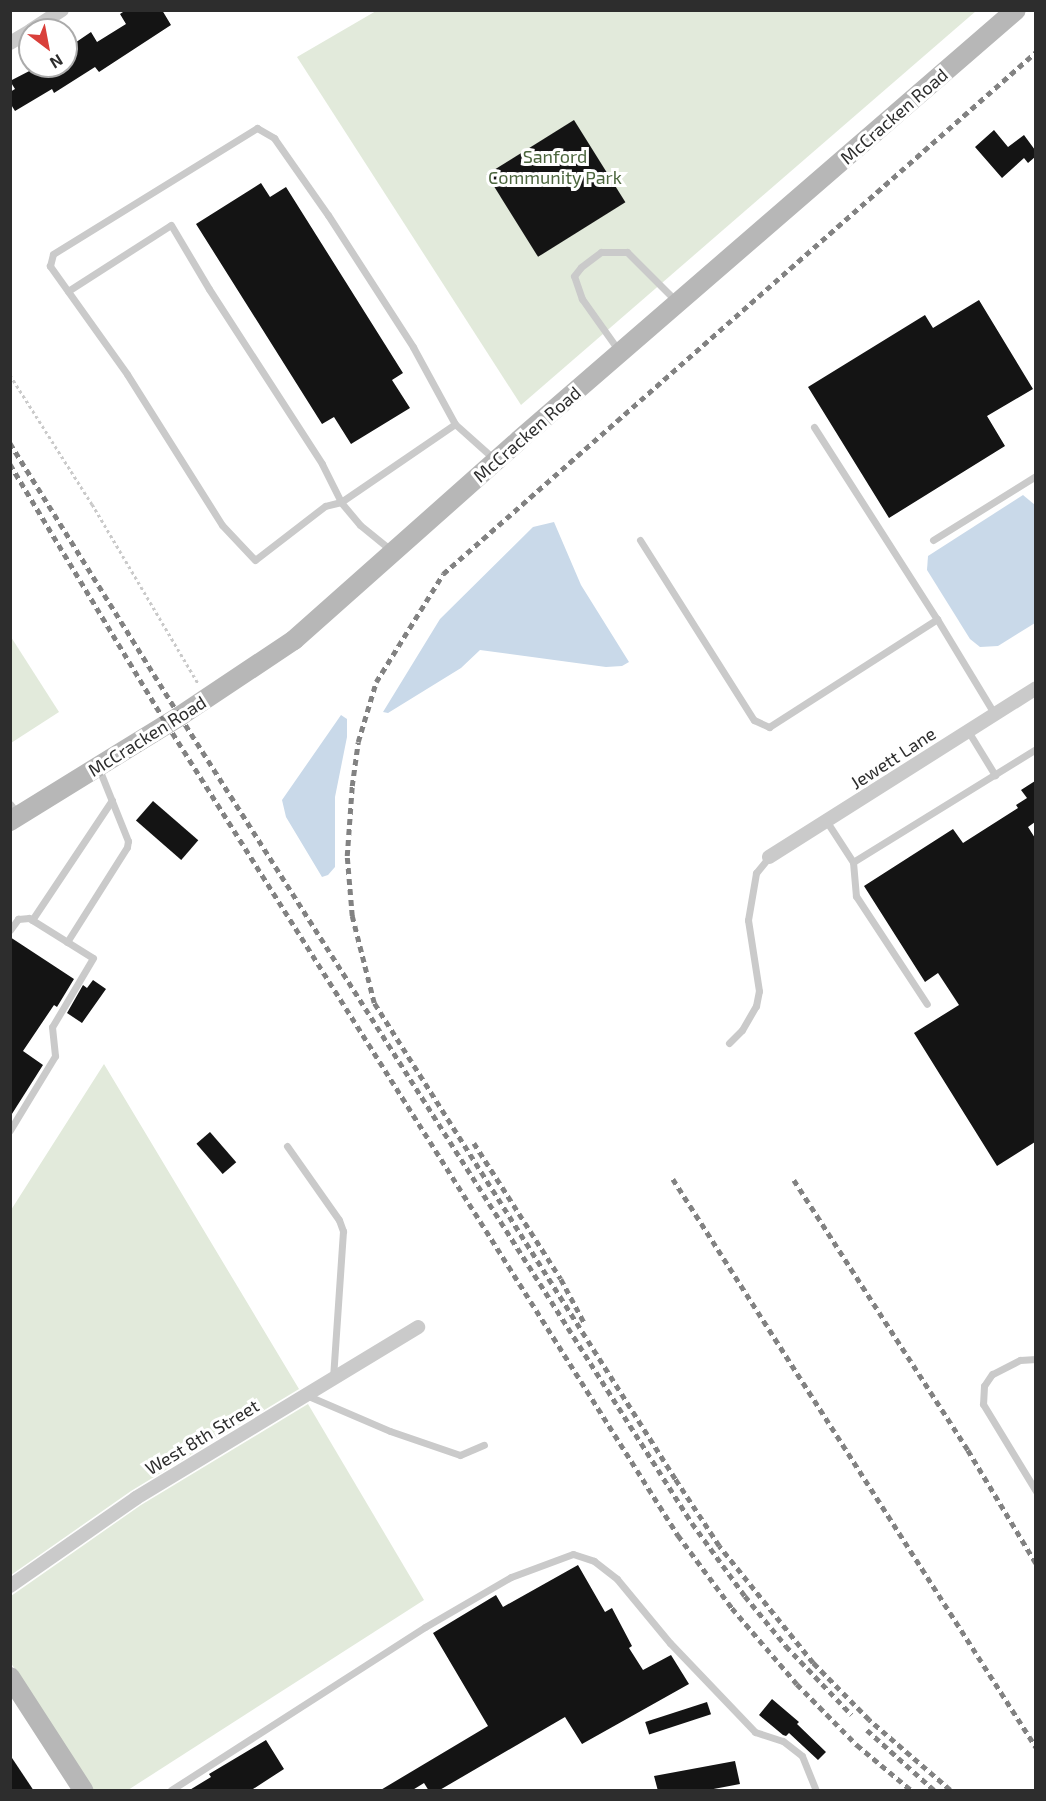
<!DOCTYPE html>
<style>
body{margin:0}
#map{position:relative;width:1046px;height:1801px;overflow:hidden;background:#fff;font-family:"Exo 2",sans-serif}
div>[style]{position:absolute}
.green>*{inset:0;background:#e2eadb}
.water>*{inset:0;background:#c9d9e9}
.building>*{inset:0;background:#141414;transform-origin:0 0}
.path>*{height:3px;margin-top:-1.5px;transform-origin:0;background:repeating-linear-gradient(90deg,#cacaca 0 3px,transparent 0 6px)}
.lane>*{height:7px;margin:-3.5px;padding:0 3.5px;transform-origin:3.5px;border-radius:3.5px;background:#cacaca}
.street>*{height:14px;margin:-7px;padding:0 7px;transform-origin:7px;border-radius:7px;background:#cacaca}
.secondary>*{height:20px;margin:-10px;padding:0 10px;transform-origin:10px;border-radius:10px;background:#b7b7b7}
.rail>*{height:4.5px;margin-top:-2.25px;transform-origin:0;background:repeating-linear-gradient(90deg,#828282 0 6px,transparent 0 10.5px)}
span{translate:-50% -50%;white-space:nowrap;text-align:center;line-height:1.15;-webkit-text-stroke:6px #fff;paint-order:stroke}
.street-label{font-size:18px;color:#2d2d2d}
.park-label{font-size:18px;color:#4c663e}
.frame{position:absolute;inset:0;border:12px solid #2d2d2d;pointer-events:none}
.north{position:absolute;left:18px;top:18px;width:60px;height:60px;box-sizing:border-box;background:#fff;border:2px solid #ababab;border-radius:50%;rotate:148deg;font-size:16px;font-weight:700;line-height:24px;text-align:center;color:#2d2d2d}
.north::after{content:'';display:block;margin:auto;width:21px;height:27px;background:#d93f3a;clip-path:polygon(50% 0,100% 100%,50% 72%,0 100%)}
</style>
<div id="map">
<div class="green">
<div style="clip-path:polygon(376px 11px,976px 11px,521px 405px,297px 57px)"></div>
<div style="clip-path:polygon(11px 637px,59px 712px,11px 743px,10px 743px)"></div>
<div style="clip-path:polygon(104px 1064px,299px 1389px,131px 1491px,11px 1575px,11px 1210px)"></div>
<div style="clip-path:polygon(308px 1404px,424px 1600px,128px 1790px,92px 1790px,11px 1663px,11px 1596px,141px 1505px)"></div>
</div>
<div class="water">
<div style="clip-path:polygon(1023px 495px,1035px 505px,1035px 623px,998px 646px,980px 647px,970px 639px,927px 570px,928px 556px)"></div>
<div style="clip-path:polygon(554px 522px,581px 585px,629px 662px,622px 666px,606px 667px,480px 650px,461px 668px,388px 713px,383px 712px,440px 619px,533px 527px)"></div>
<div style="clip-path:polygon(341px 715px,347px 719px,347px 737px,335px 797px,335px 867px,328px 875px,322px 877px,286px 817px,282px 800px)"></div>
</div>
<div class="building">
<div style="clip-path:polygon(126px 10px,162px 10px,171px 25px,99px 72px,95px 67px,54px 93px,52px 89px,15px 111px,10px 103px,10px 92px,15px 89px,10px 81px,39px 66px,66px 66px,66px 49px,91px 32px,97px 42px,126px 24px,120px 14px)"></div>
<div style="left:574px;top:120px;width:97px;height:103px;rotate:58deg"></div>
<div style="clip-path:polygon(994px 130px,1008px 147px,1024px 135px,1035px 150px,1035px 157px,1028px 163px,1024px 158px,1002px 178px,975px 147px)"></div>
<div style="clip-path:polygon(261px 183px,270px 197px,286px 187px,403px 373px,392px 380px,410px 408px,351px 444px,334px 417px,322px 424px,196px 224px)"></div>
<div style="clip-path:polygon(979px 300px,1033px 389px,987px 416px,1005px 446px,889px 518px,808px 387px,925px 315px,933px 328px)"></div>
<div style="clip-path:polygon(1035px 781px,1035px 822px,1028px 827px,1035px 838px,1035px 1142px,997px 1166px,914px 1033px,959px 1005px,938px 973px,925px 982px,864px 886px,953px 829px,963px 843px,1018px 808px,1016px 805px,1027px 798px,1021px 790px)"></div>
<div style="left:153px;top:801px;width:60px;height:26px;rotate:41deg"></div>
<div style="clip-path:polygon(10px 937px,74px 979px,57px 1007px,54px 1005px,23px 1051px,43px 1065px,10px 1117px)"></div>
<div style="clip-path:polygon(93px 980px,106px 989px,82px 1023px,67px 1013px,83px 985px,87px 988px)"></div>
<div style="left:210px;top:1132px;width:40px;height:18px;rotate:49deg"></div>
<div style="clip-path:polygon(578px 1565px,605px 1612px,612px 1608px,632px 1646px,629px 1648px,643px 1670px,671px 1655px,689px 1684px,582px 1744px,565px 1717px,438px 1791px,429px 1791px,424px 1783px,411px 1791px,379px 1791px,488px 1726px,433px 1633px,496px 1595px,503px 1607px)"></div>
<div style="clip-path:polygon(772px 1699px,799px 1722px,797px 1724px,826px 1752px,818px 1760px,789px 1733px,786px 1736px,783px 1735px,759px 1715px)"></div>
<div style="left:707px;top:1702px;width:13px;height:65px;rotate:72deg"></div>
<div style="clip-path:polygon(266px 1740px,284px 1769px,250px 1791px,188px 1791px,211px 1777px,209px 1774px)"></div>
<div style="clip-path:polygon(10px 1755px,34px 1791px,10px 1791px)"></div>
<div style="clip-path:polygon(735px 1761px,740px 1784px,703px 1791px,658px 1791px,654px 1776px)"></div>
</div>
<div class="path">
<div style="left:10px;top:375px;width:153px;rotate:57.6deg"></div>
<div style="left:92px;top:504px;width:208px;rotate:59.4deg"></div>
</div>
<div class="lane">
<div style="left:68px;top:291px;width:122px;rotate:-32.7deg"></div>
<div style="left:171px;top:225px;width:74px;rotate:59.3deg"></div>
<div style="left:209px;top:289px;width:208px;rotate:57.1deg"></div>
<div style="left:322px;top:464px;width:42px;rotate:63.4deg"></div>
<div style="left:341px;top:502px;width:138px;rotate:-34.4deg"></div>
<div style="left:619px;top:351px;width:64px;rotate:-125.4deg"></div>
<div style="left:582px;top:299px;width:24px;rotate:-109deg"></div>
<div style="left:574px;top:276px;width:11px;rotate:-52deg"></div>
<div style="left:581px;top:267px;width:25px;rotate:-37deg"></div>
<div style="left:601px;top:252px;width:26px"></div>
<div style="left:627px;top:252px;width:69px;rotate:45deg"></div>
<div style="left:814px;top:427px;width:228px;rotate:57.4deg"></div>
<div style="left:640px;top:540px;width:213px;rotate:57.7deg"></div>
<div style="left:754px;top:720px;width:17px;rotate:25deg"></div>
<div style="left:769px;top:727px;width:200px;rotate:-32.7deg"></div>
<div style="left:937px;top:619px;width:110px;rotate:58.8deg"></div>
<div style="left:933px;top:540px;width:121px;rotate:-31.9deg"></div>
<div style="left:392px;top:551px;width:41px;rotate:-140.9deg"></div>
<div style="left:360px;top:525px;width:30px;rotate:-130deg"></div>
<div style="left:341px;top:502px;width:16px;rotate:166deg"></div>
<div style="left:325px;top:506px;width:88px;rotate:142.4deg"></div>
<div style="left:255px;top:560px;width:48px;rotate:-133.3deg"></div>
<div style="left:222px;top:525px;width:178px;rotate:-122.2deg"></div>
<div style="left:127px;top:374px;width:133px;rotate:-125.5deg"></div>
<div style="left:50px;top:266px;width:12px;rotate:-76deg"></div>
<div style="left:53px;top:254px;width:240px;rotate:-31.7deg"></div>
<div style="left:257px;top:128px;width:20px;rotate:30deg"></div>
<div style="left:274px;top:138px;width:94px;rotate:55deg"></div>
<div style="left:328px;top:215px;width:157px;rotate:57.2deg"></div>
<div style="left:413px;top:347px;width:88px;rotate:61.4deg"></div>
<div style="left:455px;top:424px;width:52px;rotate:41.9deg"></div>
<div style="left:968px;top:731px;width:52px;rotate:58.5deg"></div>
<div style="left:10px;top:804px;width:13px;rotate:51deg"></div>
<div style="left:827px;top:822px;width:48px;rotate:57deg"></div>
<div style="left:853px;top:862px;width:34px;rotate:85deg"></div>
<div style="left:856px;top:896px;width:129px;rotate:56.7deg"></div>
<div style="left:853px;top:862px;width:215px;rotate:-31.7deg"></div>
<div style="left:32px;top:920px;width:144px;rotate:-56.3deg"></div>
<div style="left:10px;top:930px;width:14px;rotate:-54deg"></div>
<div style="left:18px;top:919px;width:11px;rotate:-5deg"></div>
<div style="left:29px;top:918px;width:75px;rotate:32deg"></div>
<div style="left:93px;top:958px;width:80px;rotate:120.7deg"></div>
<div style="left:52px;top:1027px;width:29px;rotate:84deg"></div>
<div style="left:55px;top:1056px;width:87px;rotate:121.3deg"></div>
<div style="left:67px;top:942px;width:112px;rotate:-57.7deg"></div>
<div style="left:127px;top:847px;width:6px;rotate:-81deg"></div>
<div style="left:128px;top:841px;width:78px;rotate:-111.9deg"></div>
<div style="left:729px;top:1043px;width:18px;rotate:-45deg"></div>
<div style="left:742px;top:1030px;width:28px;rotate:-60deg"></div>
<div style="left:756px;top:1006px;width:15px;rotate:-79deg"></div>
<div style="left:759px;top:991px;width:72px;rotate:-98.8deg"></div>
<div style="left:748px;top:920px;width:48px;rotate:-80.3deg"></div>
<div style="left:756px;top:873px;width:21px;rotate:-51deg"></div>
<div style="left:287px;top:1146px;width:90px;rotate:54.9deg"></div>
<div style="left:339px;top:1220px;width:12px;rotate:70deg"></div>
<div style="left:343px;top:1231px;width:147px;rotate:93.9deg"></div>
<div style="left:1036px;top:1359px;width:16px;rotate:176deg"></div>
<div style="left:1020px;top:1360px;width:31px;rotate:153deg"></div>
<div style="left:992px;top:1374px;width:14px;rotate:124deg"></div>
<div style="left:984px;top:1386px;width:18px;rotate:93deg"></div>
<div style="left:983px;top:1404px;width:102px;rotate:58.7deg"></div>
<div style="left:306px;top:1395px;width:91px;rotate:23.2deg"></div>
<div style="left:390px;top:1431px;width:74px;rotate:18.9deg"></div>
<div style="left:460px;top:1455px;width:26px;rotate:-23deg"></div>
<div style="left:171px;top:1790px;width:302px;rotate:-32.7deg"></div>
<div style="left:425px;top:1627px;width:99px;rotate:-30.2deg"></div>
<div style="left:511px;top:1577px;width:66px;rotate:-20.4deg"></div>
<div style="left:573px;top:1554px;width:22px;rotate:18deg"></div>
<div style="left:594px;top:1561px;width:29px;rotate:38deg"></div>
<div style="left:617px;top:1579px;width:83px;rotate:50.4deg"></div>
<div style="left:670px;top:1643px;width:123px;rotate:46.3deg"></div>
<div style="left:755px;top:1732px;width:29px;rotate:18deg"></div>
<div style="left:783px;top:1741px;width:24px;rotate:38deg"></div>
<div style="left:802px;top:1756px;width:37px;rotate:68deg"></div>
</div>
<div class="street">
<div style="left:31px;top:30px;width:37px;rotate:-33deg"></div>
<div style="left:10px;top:43px;width:23px;rotate:-31deg"></div>
<div style="left:769px;top:857px;width:316px;rotate:-32.3deg"></div>
<div style="left:10px;top:1586px;width:154px;rotate:-34.9deg"></div>
<div style="left:136px;top:1498px;width:330px;rotate:-31.2deg"></div>
</div>
<div class="secondary">
<div style="left:10px;top:821px;width:200px;rotate:-31.7deg"></div>
<div style="left:180px;top:716px;width:137px;rotate:-33.7deg"></div>
<div style="left:294px;top:640px;width:301px;rotate:-41.6deg"></div>
<div style="left:519px;top:440px;width:657px;rotate:-40.87deg"></div>
<div style="left:10px;top:1677px;width:135px;rotate:57.1deg"></div>
</div>
<div class="rail">
<div style="left:10px;top:443px;width:322px;rotate:58.1deg"></div>
<div style="left:180px;top:716px;width:956px;rotate:57.61deg"></div>
<div style="left:692px;top:1523px;width:90px;rotate:54deg"></div>
<div style="left:745px;top:1596px;width:65px;rotate:50.6deg"></div>
<div style="left:786px;top:1646px;width:95px;rotate:46.3deg"></div>
<div style="left:10px;top:464px;width:304px;rotate:58.9deg"></div>
<div style="left:167px;top:724px;width:959px;rotate:57.79deg"></div>
<div style="left:678px;top:1535px;width:91px;rotate:53.5deg"></div>
<div style="left:732px;top:1608px;width:100px;rotate:49.5deg"></div>
<div style="left:797px;top:1684px;width:86px;rotate:45.5deg"></div>
<div style="left:857px;top:1745px;width:70px;rotate:39.8deg"></div>
<div style="left:474px;top:1143px;width:161px;rotate:57.4deg"></div>
<div style="left:561px;top:1279px;width:49px;rotate:61.9deg"></div>
<div style="left:673px;top:1179px;width:674px;rotate:57.42deg"></div>
<div style="left:794px;top:1180px;width:321px;rotate:57.2deg"></div>
<div style="left:968px;top:1450px;width:132px;rotate:59deg"></div>
<div style="left:867px;top:1730px;width:90px;rotate:41.8deg"></div>
<div style="left:950px;top:1790px;width:107px;rotate:-139.2deg"></div>
<div style="left:869px;top:1720px;width:80px;rotate:-134.5deg"></div>
<div style="left:813px;top:1663px;width:150px;rotate:-128.8deg"></div>
<div style="left:719px;top:1546px;width:80px;rotate:-123.3deg"></div>
<div style="left:675px;top:1479px;width:563px;rotate:-122.31deg"></div>
<div style="left:374px;top:1003px;width:90px;rotate:-104.2deg"></div>
<div style="left:352px;top:916px;width:60px;rotate:-94.8deg"></div>
<div style="left:347px;top:856px;width:70px;rotate:-85.9deg"></div>
<div style="left:352px;top:786px;width:44px;rotate:-82.2deg"></div>
<div style="left:358px;top:742px;width:63px;rotate:-73.3deg"></div>
<div style="left:376px;top:682px;width:127px;rotate:-58.2deg"></div>
<div style="left:443px;top:574px;width:790px;rotate:-41.36deg"></div>
</div>
<div class="street-label">
<span style="left:894px;top:116px;rotate:-41deg">McCracken Road</span>
<span style="left:527px;top:434px;rotate:-41deg">McCracken Road</span>
<span style="left:147px;top:736px;rotate:-32deg">McCracken Road</span>
<span style="left:893px;top:758px;rotate:-33deg">Jewett Lane</span>
<span style="left:202px;top:1437px;rotate:-31deg">West 8th Street</span>
</div>
<div class="park-label">
<span style="left:555px;top:167px">Sanford<br>Community Park</span>
</div>
<div class="frame"></div>
<div class="north">N</div>
</div>
